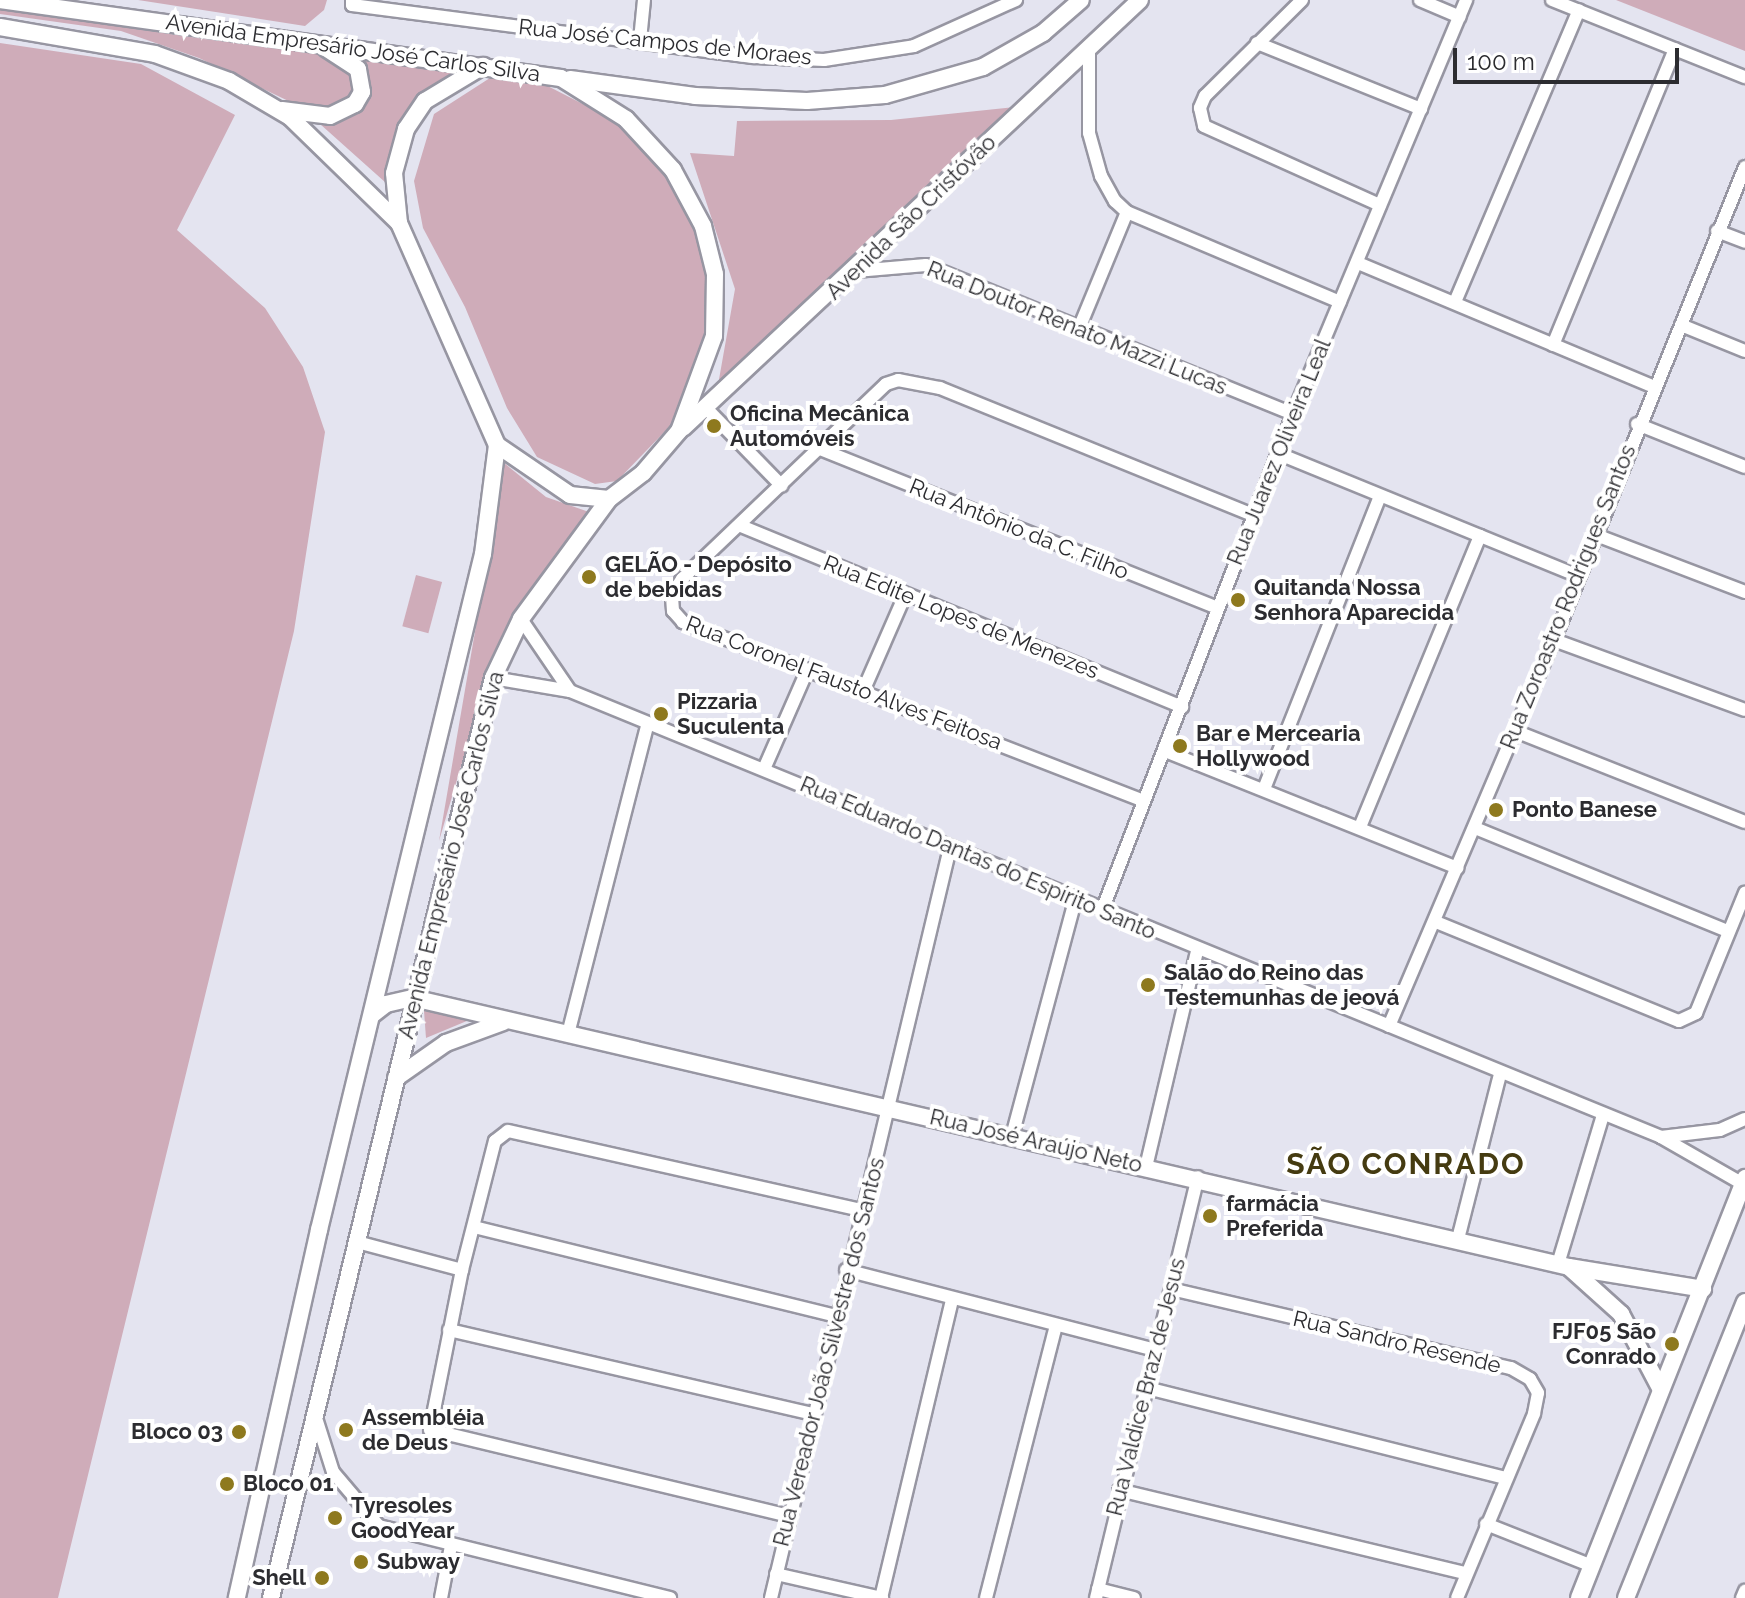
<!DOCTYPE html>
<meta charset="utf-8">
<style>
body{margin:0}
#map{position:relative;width:1745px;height:1598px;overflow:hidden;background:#e4e4f0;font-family:Raleway,sans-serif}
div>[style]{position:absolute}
.green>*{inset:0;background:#cfacb9;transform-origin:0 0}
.roads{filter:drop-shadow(2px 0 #9796a2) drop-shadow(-2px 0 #9796a2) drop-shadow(0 2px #9796a2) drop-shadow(0 -2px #9796a2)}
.street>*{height:12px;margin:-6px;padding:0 6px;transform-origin:6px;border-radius:6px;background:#fff}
.secondary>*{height:16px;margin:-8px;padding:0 8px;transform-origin:8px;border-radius:8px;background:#fff}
.dots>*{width:22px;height:22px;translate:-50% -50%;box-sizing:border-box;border:4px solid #fff;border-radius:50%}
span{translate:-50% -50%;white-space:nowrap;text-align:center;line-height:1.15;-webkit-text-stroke:8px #fff;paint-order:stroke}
.street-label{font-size:22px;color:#2c2c30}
.poi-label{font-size:22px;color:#2c2c30;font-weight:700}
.left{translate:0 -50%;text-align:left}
.right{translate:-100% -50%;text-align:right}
.district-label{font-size:30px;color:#453b11;font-weight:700;letter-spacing:2px}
.scale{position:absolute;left:1453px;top:48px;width:226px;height:36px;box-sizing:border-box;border:4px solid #2c2c30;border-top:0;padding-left:10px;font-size:24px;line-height:28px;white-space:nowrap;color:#2c2c30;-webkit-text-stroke:6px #fff;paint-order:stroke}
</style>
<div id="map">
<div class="green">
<div style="clip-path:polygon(138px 0,327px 0,324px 10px,305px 26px)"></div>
<div style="clip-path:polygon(1616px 0,1745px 0,1745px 51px)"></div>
<div style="clip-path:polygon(0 9px,204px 39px,458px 71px,415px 108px,395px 191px,301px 107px,199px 58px,121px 31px,0 14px)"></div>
<div style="clip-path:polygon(0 43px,141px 64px,235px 115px,177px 230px,265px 308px,303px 367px,325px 432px,294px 631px,58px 1598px,0 1598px)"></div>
<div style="clip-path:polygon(493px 76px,532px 78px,618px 122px,649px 149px,685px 195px,704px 245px,708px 288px,704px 337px,692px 376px,674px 422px,617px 481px,595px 484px,537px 457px,507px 408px,465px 307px,423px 228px,414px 181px,434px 114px)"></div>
<div style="clip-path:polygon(1015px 107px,718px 385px,735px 289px,690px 153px,734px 156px,737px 121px,891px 120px)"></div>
<div style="clip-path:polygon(504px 463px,546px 497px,589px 512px,486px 681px,439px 841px)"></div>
<div style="left:416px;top:575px;width:27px;height:53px;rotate:15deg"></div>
<div style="clip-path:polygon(424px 1011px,474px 1018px,426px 1038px)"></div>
</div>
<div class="roads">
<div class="street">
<div style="left:352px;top:0;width:5px;rotate:90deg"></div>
<div style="left:352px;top:5px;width:406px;rotate:7.4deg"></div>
<div style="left:755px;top:57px;width:69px;rotate:2.5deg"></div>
<div style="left:824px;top:60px;width:91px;rotate:-8.8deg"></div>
<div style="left:914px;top:46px;width:112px;rotate:-24.3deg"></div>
<div style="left:1302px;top:0;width:136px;rotate:135.3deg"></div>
<div style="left:1205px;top:96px;width:13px;rotate:113deg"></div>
<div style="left:1200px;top:108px;width:18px;rotate:77deg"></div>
<div style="left:1204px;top:126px;width:193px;rotate:24.2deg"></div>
<div style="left:1420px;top:0;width:43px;rotate:23deg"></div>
<div style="left:1552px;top:0;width:208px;rotate:21.8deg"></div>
<div style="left:640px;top:40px;width:40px;rotate:-84.3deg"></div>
<div style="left:1257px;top:43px;width:177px;rotate:21.9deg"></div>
<div style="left:1089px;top:46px;width:87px;rotate:90deg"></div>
<div style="left:1089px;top:133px;width:45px;rotate:74.4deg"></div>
<div style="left:1101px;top:176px;width:29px;rotate:61deg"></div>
<div style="left:1115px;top:201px;width:16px;rotate:43deg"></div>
<div style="left:1127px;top:212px;width:231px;rotate:22.9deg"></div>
<div style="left:1717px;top:231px;width:30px;rotate:21deg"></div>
<div style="left:1358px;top:263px;width:321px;rotate:22.7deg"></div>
<div style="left:856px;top:271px;width:70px;rotate:-4.9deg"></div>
<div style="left:926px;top:265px;width:396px;rotate:22.1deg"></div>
<div style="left:1455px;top:302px;width:317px;rotate:-67deg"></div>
<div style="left:1681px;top:325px;width:69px;rotate:22.1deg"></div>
<div style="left:1080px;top:326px;width:123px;rotate:-67.6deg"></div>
<div style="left:1553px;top:345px;width:320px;rotate:-67.6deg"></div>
<div style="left:707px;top:409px;width:107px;rotate:45.8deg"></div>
<div style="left:1637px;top:424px;width:116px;rotate:21.7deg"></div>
<div style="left:820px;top:449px;width:428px;rotate:21.8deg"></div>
<div style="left:1277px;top:453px;width:326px;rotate:22.2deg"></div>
<div style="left:741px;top:526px;width:477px;rotate:22.3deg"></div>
<div style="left:1596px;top:535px;width:160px;rotate:20.9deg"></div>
<div style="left:521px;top:619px;width:87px;rotate:55.8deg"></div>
<div style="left:1554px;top:640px;width:203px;rotate:20.1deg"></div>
<div style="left:493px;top:678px;width:78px;rotate:9.6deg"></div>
<div style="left:570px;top:691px;width:1179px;rotate:22.23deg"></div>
<div style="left:1661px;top:1137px;width:59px;rotate:-6.8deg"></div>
<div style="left:1720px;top:1130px;width:27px;rotate:-24deg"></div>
<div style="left:864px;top:689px;width:103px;rotate:-66.4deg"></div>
<div style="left:1515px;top:731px;width:247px;rotate:21.6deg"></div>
<div style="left:1165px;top:751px;width:315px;rotate:21.8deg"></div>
<div style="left:764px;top:769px;width:109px;rotate:-66.3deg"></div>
<div style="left:1264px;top:789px;width:315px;rotate:-68.4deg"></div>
<div style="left:1144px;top:801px;width:495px;rotate:-158.8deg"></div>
<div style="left:683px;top:622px;width:15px;rotate:-132deg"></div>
<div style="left:673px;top:611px;width:16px;rotate:-94deg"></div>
<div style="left:672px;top:595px;width:19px;rotate:-58deg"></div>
<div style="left:682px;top:579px;width:282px;rotate:-43.7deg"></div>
<div style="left:886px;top:384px;width:13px;rotate:-18deg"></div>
<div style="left:898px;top:380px;width:43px;rotate:10.8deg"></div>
<div style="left:940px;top:388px;width:338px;rotate:22.1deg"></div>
<div style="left:1360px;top:827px;width:315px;rotate:-67.6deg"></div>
<div style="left:1475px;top:828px;width:272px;rotate:22.2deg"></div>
<div style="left:1103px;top:908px;width:529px;rotate:-68.96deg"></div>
<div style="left:1293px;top:414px;width:449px;rotate:-67.3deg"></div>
<div style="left:1436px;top:922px;width:262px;rotate:22.2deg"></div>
<div style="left:1679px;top:1021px;width:19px;rotate:-25deg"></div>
<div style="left:1696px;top:1013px;width:130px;rotate:-67.8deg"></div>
<div style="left:1389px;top:1026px;width:420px;rotate:-66.9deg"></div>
<div style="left:1554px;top:640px;width:510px;rotate:-68.01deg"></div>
<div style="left:568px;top:1034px;width:318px;rotate:-75.6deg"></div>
<div style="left:1012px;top:1136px;width:247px;rotate:-75deg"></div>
<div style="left:1661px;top:1137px;width:95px;rotate:29.8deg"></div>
<div style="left:1146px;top:1167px;width:222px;rotate:-76.7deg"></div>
<div style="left:474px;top:1227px;width:373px;rotate:13.8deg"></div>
<div style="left:1458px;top:1239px;width:170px;rotate:-75.7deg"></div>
<div style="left:357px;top:1242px;width:109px;rotate:14.9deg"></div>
<div style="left:1558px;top:1264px;width:156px;rotate:-73.2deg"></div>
<div style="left:846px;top:1270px;width:320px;rotate:14.5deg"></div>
<div style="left:1171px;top:1289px;width:349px;rotate:13.1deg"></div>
<div style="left:1511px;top:1368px;width:22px;rotate:30deg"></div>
<div style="left:1530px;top:1379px;width:16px;rotate:60deg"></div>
<div style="left:1538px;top:1393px;width:21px;rotate:101deg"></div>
<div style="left:1534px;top:1414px;width:199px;rotate:112.7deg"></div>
<div style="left:449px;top:1330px;width:373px;rotate:13deg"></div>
<div style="left:1147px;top:1388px;width:368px;rotate:14.1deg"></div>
<div style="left:316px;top:1418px;width:57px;rotate:72.5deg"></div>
<div style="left:333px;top:1472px;width:71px;rotate:49.6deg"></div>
<div style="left:379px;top:1526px;width:300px;rotate:13.9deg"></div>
<div style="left:1119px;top:1490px;width:357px;rotate:13.5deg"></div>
<div style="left:789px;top:1516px;width:369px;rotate:-166.5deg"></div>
<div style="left:430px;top:1430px;width:163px;rotate:-78.7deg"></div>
<div style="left:462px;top:1270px;width:133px;rotate:-75.7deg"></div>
<div style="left:495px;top:1141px;width:16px;rotate:-38deg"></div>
<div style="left:508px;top:1131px;width:362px;rotate:12.6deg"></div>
<div style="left:1486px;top:1524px;width:114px;rotate:21.6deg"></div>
<div style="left:776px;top:1574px;width:109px;rotate:12.8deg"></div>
<div style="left:1098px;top:1589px;width:37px;rotate:14deg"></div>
<div style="left:441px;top:1598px;width:53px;rotate:-79.1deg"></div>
<div style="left:771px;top:1598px;width:771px;rotate:-76.58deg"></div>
<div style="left:881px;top:1598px;width:306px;rotate:-76.6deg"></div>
<div style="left:986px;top:1598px;width:281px;rotate:-75.6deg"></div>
<div style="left:1096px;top:1598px;width:433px;rotate:-76.4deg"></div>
<div style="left:1742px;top:1598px;width:8px;rotate:-67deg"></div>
</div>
<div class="secondary">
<div style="left:0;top:0;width:566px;rotate:7.92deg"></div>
<div style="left:561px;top:78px;width:77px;rotate:32.2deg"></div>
<div style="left:626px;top:119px;width:69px;rotate:47.3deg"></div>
<div style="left:673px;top:170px;width:64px;rotate:61.8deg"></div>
<div style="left:703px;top:226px;width:49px;rotate:76deg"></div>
<div style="left:715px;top:274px;width:62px;rotate:90.9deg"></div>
<div style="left:714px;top:336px;width:101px;rotate:110.2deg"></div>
<div style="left:679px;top:431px;width:55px;rotate:130.6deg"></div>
<div style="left:643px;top:473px;width:43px;rotate:142.6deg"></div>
<div style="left:609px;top:499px;width:149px;rotate:126.3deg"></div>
<div style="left:521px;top:619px;width:65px;rotate:115.4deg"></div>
<div style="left:493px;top:678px;width:946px;rotate:103.57deg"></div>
<div style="left:0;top:27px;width:157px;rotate:9.9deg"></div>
<div style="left:155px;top:54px;width:79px;rotate:20deg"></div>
<div style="left:229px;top:81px;width:71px;rotate:30.5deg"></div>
<div style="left:290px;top:117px;width:152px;rotate:44.2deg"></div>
<div style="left:399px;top:223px;width:243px;rotate:66.2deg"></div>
<div style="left:497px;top:445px;width:110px;rotate:97.3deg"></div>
<div style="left:483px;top:554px;width:696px;rotate:103.64deg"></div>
<div style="left:319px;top:1230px;width:377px;rotate:102.6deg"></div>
<div style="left:570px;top:79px;width:126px;rotate:7.7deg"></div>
<div style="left:695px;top:96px;width:112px;rotate:2.6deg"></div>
<div style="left:807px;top:101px;width:78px;rotate:-4.4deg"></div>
<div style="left:885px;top:95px;width:102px;rotate:-15.9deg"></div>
<div style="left:983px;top:67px;width:69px;rotate:-29.5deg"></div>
<div style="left:1043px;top:33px;width:50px;rotate:-41deg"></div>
<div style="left:282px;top:110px;width:48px;rotate:7.1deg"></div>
<div style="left:330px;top:116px;width:28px;rotate:-26deg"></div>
<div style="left:355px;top:104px;width:14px;rotate:-60deg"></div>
<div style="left:362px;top:92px;width:23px;rotate:-100deg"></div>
<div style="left:358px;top:69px;width:38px;rotate:-147deg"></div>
<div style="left:399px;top:223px;width:50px;rotate:-95.7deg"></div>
<div style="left:394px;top:173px;width:46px;rotate:-74.7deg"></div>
<div style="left:406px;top:129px;width:34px;rotate:-56deg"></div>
<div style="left:425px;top:101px;width:68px;rotate:-31.1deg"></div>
<div style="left:683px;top:428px;width:626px;rotate:-43.12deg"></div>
<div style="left:497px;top:445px;width:88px;rotate:34.4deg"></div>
<div style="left:570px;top:495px;width:39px;rotate:6deg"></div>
<div style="left:372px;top:1015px;width:18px;rotate:-38deg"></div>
<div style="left:386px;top:1004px;width:28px;rotate:-13deg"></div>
<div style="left:413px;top:998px;width:1187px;rotate:13.1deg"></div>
<div style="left:1569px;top:1267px;width:136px;rotate:9.3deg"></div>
<div style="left:396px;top:1078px;width:61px;rotate:-35deg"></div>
<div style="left:446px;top:1043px;width:61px;rotate:-20.2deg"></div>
<div style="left:1570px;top:1268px;width:69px;rotate:42deg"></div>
<div style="left:1621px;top:1314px;width:84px;rotate:62.2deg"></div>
<div style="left:1579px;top:1598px;width:452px;rotate:-68.4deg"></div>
<div style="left:1626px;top:1598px;width:319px;rotate:-68.1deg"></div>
</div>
</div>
<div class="dots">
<div style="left:714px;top:426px;background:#8e791e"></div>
<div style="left:589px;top:577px;background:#8e791e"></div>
<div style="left:1238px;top:600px;background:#8e791e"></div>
<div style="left:661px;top:714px;background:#8e791e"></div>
<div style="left:1180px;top:746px;background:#8e791e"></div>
<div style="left:1496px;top:810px;background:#8e791e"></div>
<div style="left:1148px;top:985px;background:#8e791e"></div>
<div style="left:1210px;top:1216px;background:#8e791e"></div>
<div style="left:1672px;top:1344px;background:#8e791e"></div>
<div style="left:346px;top:1430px;background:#8e791e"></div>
<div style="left:239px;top:1432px;background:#8e791e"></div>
<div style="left:227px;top:1484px;background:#8e791e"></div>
<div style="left:335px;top:1518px;background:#8e791e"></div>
<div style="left:361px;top:1562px;background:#8e791e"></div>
<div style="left:322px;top:1578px;background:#8e791e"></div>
</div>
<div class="street-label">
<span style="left:665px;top:42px;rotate:6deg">Rua José Campos de Moraes</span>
<span style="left:353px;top:48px;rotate:8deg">Avenida Empresário José Carlos Silva</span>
<span style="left:911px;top:217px;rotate:-44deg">Avenida São Cristóvão</span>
<span style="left:1077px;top:328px;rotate:22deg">Rua Doutor Renato Mazzi Lucas</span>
<span style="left:1279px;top:452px;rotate:-68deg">Rua Juarez Oliveira Leal</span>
<span style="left:1019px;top:529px;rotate:22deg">Rua Antônio da C. Filho</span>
<span style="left:1568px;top:597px;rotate:-68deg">Rua Zoroastro Rodrigues Santos</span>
<span style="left:961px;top:617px;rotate:22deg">Rua Edite Lopes de Menezes</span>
<span style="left:844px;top:683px;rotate:21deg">Rua Coronel Fausto Alves Feitosa</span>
<span style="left:451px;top:855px;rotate:-76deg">Avenida Empresário José Carlos Silva</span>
<span style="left:978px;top:858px;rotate:23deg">Rua Eduardo Dantas do Espírito Santo</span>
<span style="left:1036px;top:1141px;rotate:13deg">Rua José Araújo Neto</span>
<span style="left:1397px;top:1342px;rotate:13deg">Rua Sandro Resende</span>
<span style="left:829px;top:1352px;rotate:-76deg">Rua Vereador João Silvestre dos Santos</span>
<span style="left:1146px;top:1387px;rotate:-76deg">Rua Valdice Braz de Jesus</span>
</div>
<div class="poi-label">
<span class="left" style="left:730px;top:426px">Oficina Mecânica<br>Automóveis</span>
<span class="left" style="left:605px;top:577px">GELÃO - Depósito<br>de bebidas</span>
<span class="left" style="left:1254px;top:600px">Quitanda Nossa<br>Senhora Aparecida</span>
<span class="left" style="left:677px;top:714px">Pizzaria<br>Suculenta</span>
<span class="left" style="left:1196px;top:746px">Bar e Mercearia<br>Hollywood</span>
<span class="left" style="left:1512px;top:810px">Ponto Banese</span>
<span class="left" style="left:1164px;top:985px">Salão do Reino das<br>Testemunhas de jeová</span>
<span class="left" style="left:1226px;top:1216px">farmácia<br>Preferida</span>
<span class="right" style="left:1656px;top:1344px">FJF05 São<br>Conrado</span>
<span class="left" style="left:362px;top:1430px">Assembléia<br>de Deus</span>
<span class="right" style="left:223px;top:1432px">Bloco 03</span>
<span class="left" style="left:243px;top:1484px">Bloco 01</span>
<span class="left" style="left:351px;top:1518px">Tyresoles<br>GoodYear</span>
<span class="left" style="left:377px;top:1562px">Subway</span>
<span class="right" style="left:306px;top:1578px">Shell</span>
</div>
<div class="district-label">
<span style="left:1406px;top:1164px">SÃO CONRADO</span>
</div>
<div class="scale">100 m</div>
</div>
